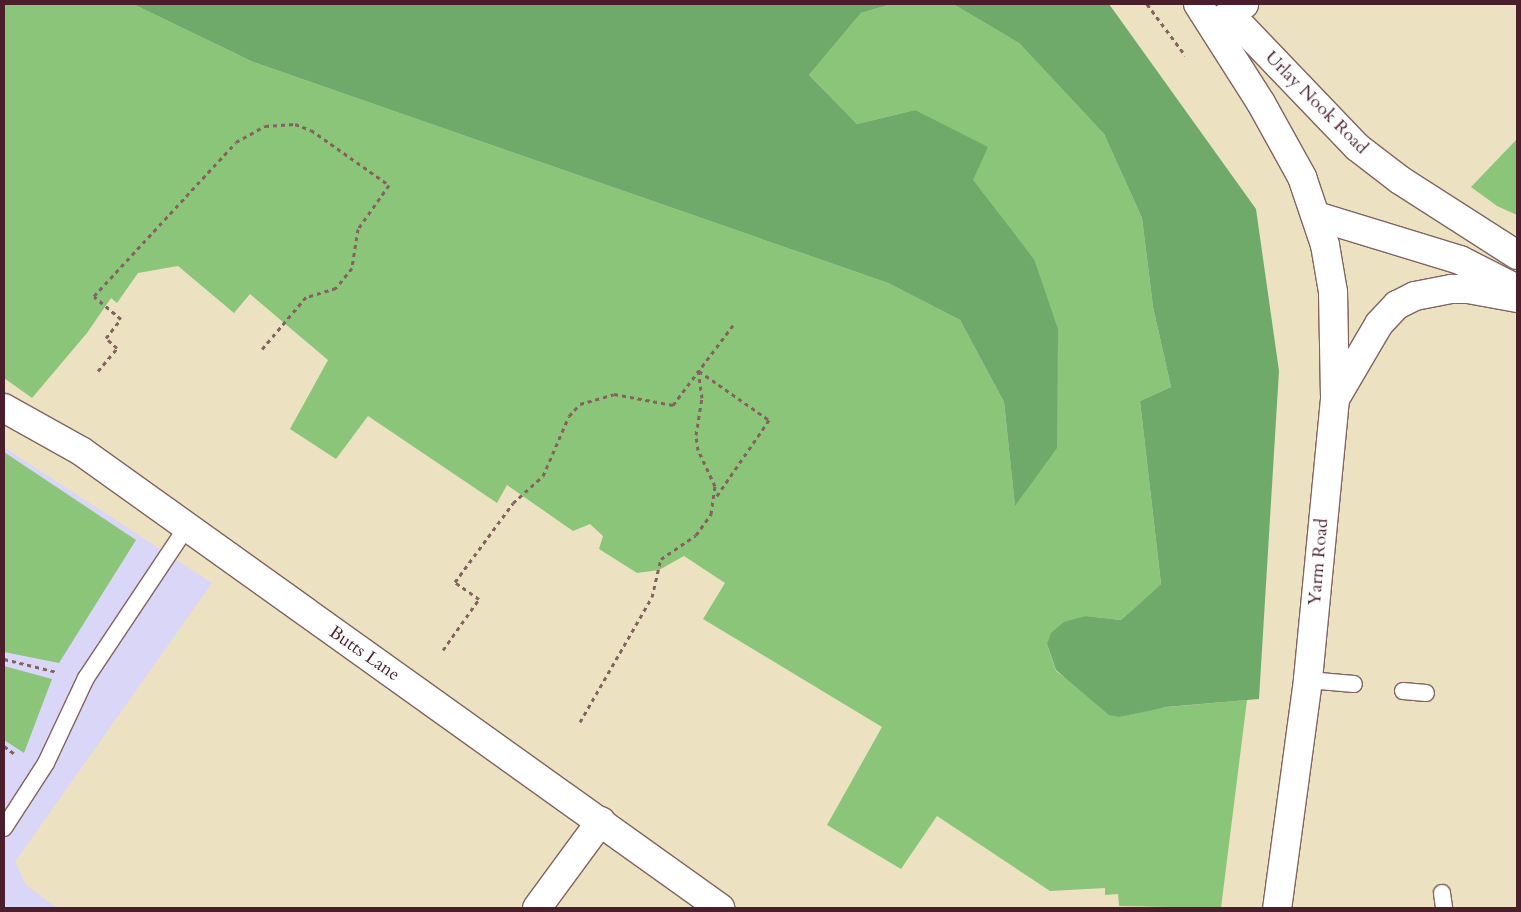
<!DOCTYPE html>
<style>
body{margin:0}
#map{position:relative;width:1521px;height:912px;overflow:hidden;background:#ece2c2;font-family:Cardo,serif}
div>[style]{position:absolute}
.built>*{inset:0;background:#dad6f7}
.green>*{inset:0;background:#8bc57a}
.forest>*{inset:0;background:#70aa6a}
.path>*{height:3px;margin-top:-1.5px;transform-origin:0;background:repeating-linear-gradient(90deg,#836360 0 4px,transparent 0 8px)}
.roads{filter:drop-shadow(1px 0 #836360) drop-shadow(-1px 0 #836360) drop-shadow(0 1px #836360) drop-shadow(0 -1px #836360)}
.service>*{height:16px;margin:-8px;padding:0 8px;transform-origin:8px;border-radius:8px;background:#fff}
.minor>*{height:28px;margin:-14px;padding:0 14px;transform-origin:14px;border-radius:14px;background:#fff}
.primary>*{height:28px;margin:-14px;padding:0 14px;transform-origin:14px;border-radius:14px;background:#fff}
span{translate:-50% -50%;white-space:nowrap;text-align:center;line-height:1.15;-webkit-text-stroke:5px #fff;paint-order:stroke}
.street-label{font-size:18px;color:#4a1f2b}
.frame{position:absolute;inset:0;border:5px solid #4a1f2b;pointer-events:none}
</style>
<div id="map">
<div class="built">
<div style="clip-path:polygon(4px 447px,212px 583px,15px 862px,26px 885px,57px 908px,4px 908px)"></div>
</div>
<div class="green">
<div style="clip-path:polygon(4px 4px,133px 4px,253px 62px,888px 283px,960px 320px,1004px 402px,1015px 505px,1034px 259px,915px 110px,857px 124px,809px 75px,861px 13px,892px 4px,953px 4px,1019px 43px,1104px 134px,1142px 218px,1153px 307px,1171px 387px,1140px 401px,1161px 584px,1121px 620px,1086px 616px,1047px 644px,1056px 671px,1120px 717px,1157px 708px,1247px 700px,1221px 908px,1119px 906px,1118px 894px,1105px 895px,1105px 888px,1050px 891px,937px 816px,901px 869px,827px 825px,882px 727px,703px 619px,725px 583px,684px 556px,659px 570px,637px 573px,599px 549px,603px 536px,590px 524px,573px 531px,507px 485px,497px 503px,368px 416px,336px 459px,290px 429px,328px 360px,250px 294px,234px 313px,178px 266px,138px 273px,117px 303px,111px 298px,87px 333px,32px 398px,4px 378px)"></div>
<div style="clip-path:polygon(1517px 139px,1517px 215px,1497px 206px,1471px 187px)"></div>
<div style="clip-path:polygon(4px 452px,136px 540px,59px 663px,4px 652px)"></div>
<div style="clip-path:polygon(4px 666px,52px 679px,24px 753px,4px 740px)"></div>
</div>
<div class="forest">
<div style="clip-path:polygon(133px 4px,892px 4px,861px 13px,809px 75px,857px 124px,915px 110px,988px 147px,973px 180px,1034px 259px,1058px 329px,1057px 448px,1015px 506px,1004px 402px,960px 320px,888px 283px,253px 62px)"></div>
<div style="clip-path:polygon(953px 4px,1109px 4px,1256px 209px,1279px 371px,1259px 699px,1166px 707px,1120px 717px,1109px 715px,1056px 670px,1047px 644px,1051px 633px,1064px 622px,1086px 616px,1121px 620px,1161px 584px,1140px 401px,1171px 387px,1153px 307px,1142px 218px,1104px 134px,1019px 43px)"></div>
</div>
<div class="path">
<div style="left:1147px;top:4px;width:64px;rotate:53.3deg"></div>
<div style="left:98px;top:371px;width:30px;rotate:-50deg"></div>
<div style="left:117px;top:348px;width:15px;rotate:-138deg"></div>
<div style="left:106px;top:338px;width:24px;rotate:-52deg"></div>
<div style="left:121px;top:319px;width:35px;rotate:-140deg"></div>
<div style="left:94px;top:296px;width:209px;rotate:-47.3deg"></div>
<div style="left:236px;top:142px;width:33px;rotate:-29deg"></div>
<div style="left:265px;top:126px;width:30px;rotate:-4deg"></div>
<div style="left:295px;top:124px;width:17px;rotate:21deg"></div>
<div style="left:311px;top:130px;width:95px;rotate:35.2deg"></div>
<div style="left:389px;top:185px;width:54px;rotate:125.2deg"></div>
<div style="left:358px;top:229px;width:39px;rotate:99deg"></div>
<div style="left:352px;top:268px;width:26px;rotate:129deg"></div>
<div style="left:336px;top:288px;width:31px;rotate:163deg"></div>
<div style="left:306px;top:297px;width:68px;rotate:130.2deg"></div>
<div style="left:699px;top:371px;width:85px;rotate:35deg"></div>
<div style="left:769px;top:420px;width:93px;rotate:124.5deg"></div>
<div style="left:443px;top:650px;width:62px;rotate:-54.8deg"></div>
<div style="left:479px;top:599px;width:29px;rotate:-145deg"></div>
<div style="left:455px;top:582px;width:98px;rotate:-53.7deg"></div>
<div style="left:513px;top:503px;width:40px;rotate:-42deg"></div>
<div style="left:543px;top:476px;width:65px;rotate:-66.6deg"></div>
<div style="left:569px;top:416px;width:16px;rotate:-47deg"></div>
<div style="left:580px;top:404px;width:35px;rotate:-16deg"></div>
<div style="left:614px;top:394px;width:60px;rotate:10.6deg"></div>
<div style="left:673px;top:405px;width:100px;rotate:-53.1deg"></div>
<div style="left:4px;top:659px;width:55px;rotate:13.8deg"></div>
<div style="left:580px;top:722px;width:144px;rotate:-60.1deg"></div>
<div style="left:652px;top:597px;width:39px;rotate:-77deg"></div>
<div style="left:661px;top:559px;width:42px;rotate:-34.4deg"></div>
<div style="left:696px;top:535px;width:26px;rotate:-54deg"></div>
<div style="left:711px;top:514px;width:28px;rotate:-82deg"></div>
<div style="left:715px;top:486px;width:40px;rotate:-115deg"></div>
<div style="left:698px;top:450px;width:15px;rotate:-98deg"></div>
<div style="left:696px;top:435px;width:37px;rotate:-81deg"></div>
<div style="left:702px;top:398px;width:28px;rotate:-98deg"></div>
<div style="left:4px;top:746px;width:15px;rotate:37deg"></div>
</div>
<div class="roads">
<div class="service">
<div style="left:1308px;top:680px;width:46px;rotate:5deg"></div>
<div style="left:1403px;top:691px;width:23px;rotate:5deg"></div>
<div style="left:4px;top:828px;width:77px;rotate:-57.1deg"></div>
<div style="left:46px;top:763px;width:94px;rotate:-64.8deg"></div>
<div style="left:86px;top:678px;width:180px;rotate:-56.3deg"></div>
<div style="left:1442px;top:893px;width:15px;rotate:82deg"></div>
</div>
<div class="minor">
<div style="left:1213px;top:26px;width:38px;rotate:-35deg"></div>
<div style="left:4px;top:408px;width:88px;rotate:29.2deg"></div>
<div style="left:81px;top:451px;width:786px;rotate:35.57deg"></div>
<div style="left:537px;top:908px;width:108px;rotate:-53.7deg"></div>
</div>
<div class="primary">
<div style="left:1198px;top:4px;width:117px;rotate:57.5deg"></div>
<div style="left:1261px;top:103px;width:85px;rotate:61deg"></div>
<div style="left:1302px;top:177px;width:72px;rotate:71.3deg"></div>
<div style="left:1325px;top:245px;width:48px;rotate:80.3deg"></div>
<div style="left:1333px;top:292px;width:107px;rotate:88.9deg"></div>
<div style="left:1335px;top:399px;width:282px;rotate:95.5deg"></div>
<div style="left:1308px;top:680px;width:230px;rotate:97.7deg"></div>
<div style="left:1213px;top:26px;width:30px;rotate:4deg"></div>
<div style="left:1243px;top:28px;width:165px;rotate:46.2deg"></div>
<div style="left:1357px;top:147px;width:54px;rotate:37.5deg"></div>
<div style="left:1400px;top:180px;width:139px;rotate:32.7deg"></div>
<div style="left:1316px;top:216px;width:151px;rotate:17deg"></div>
<div style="left:1460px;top:260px;width:64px;rotate:27deg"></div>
<div style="left:1335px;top:399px;width:87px;rotate:-59.6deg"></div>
<div style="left:1379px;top:324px;width:26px;rotate:-47deg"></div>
<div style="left:1397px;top:305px;width:20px;rotate:-27deg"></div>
<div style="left:1415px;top:296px;width:38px;rotate:-11deg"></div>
<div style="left:1452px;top:289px;width:16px"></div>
<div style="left:1468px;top:289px;width:50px;rotate:10.4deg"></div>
</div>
</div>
<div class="street-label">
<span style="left:1316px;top:103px;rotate:45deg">Urlay Nook Road</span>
<span style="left:1319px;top:562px;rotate:-85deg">Yarm Road</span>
<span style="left:364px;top:654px;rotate:35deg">Butts Lane</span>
</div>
<div class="frame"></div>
</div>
